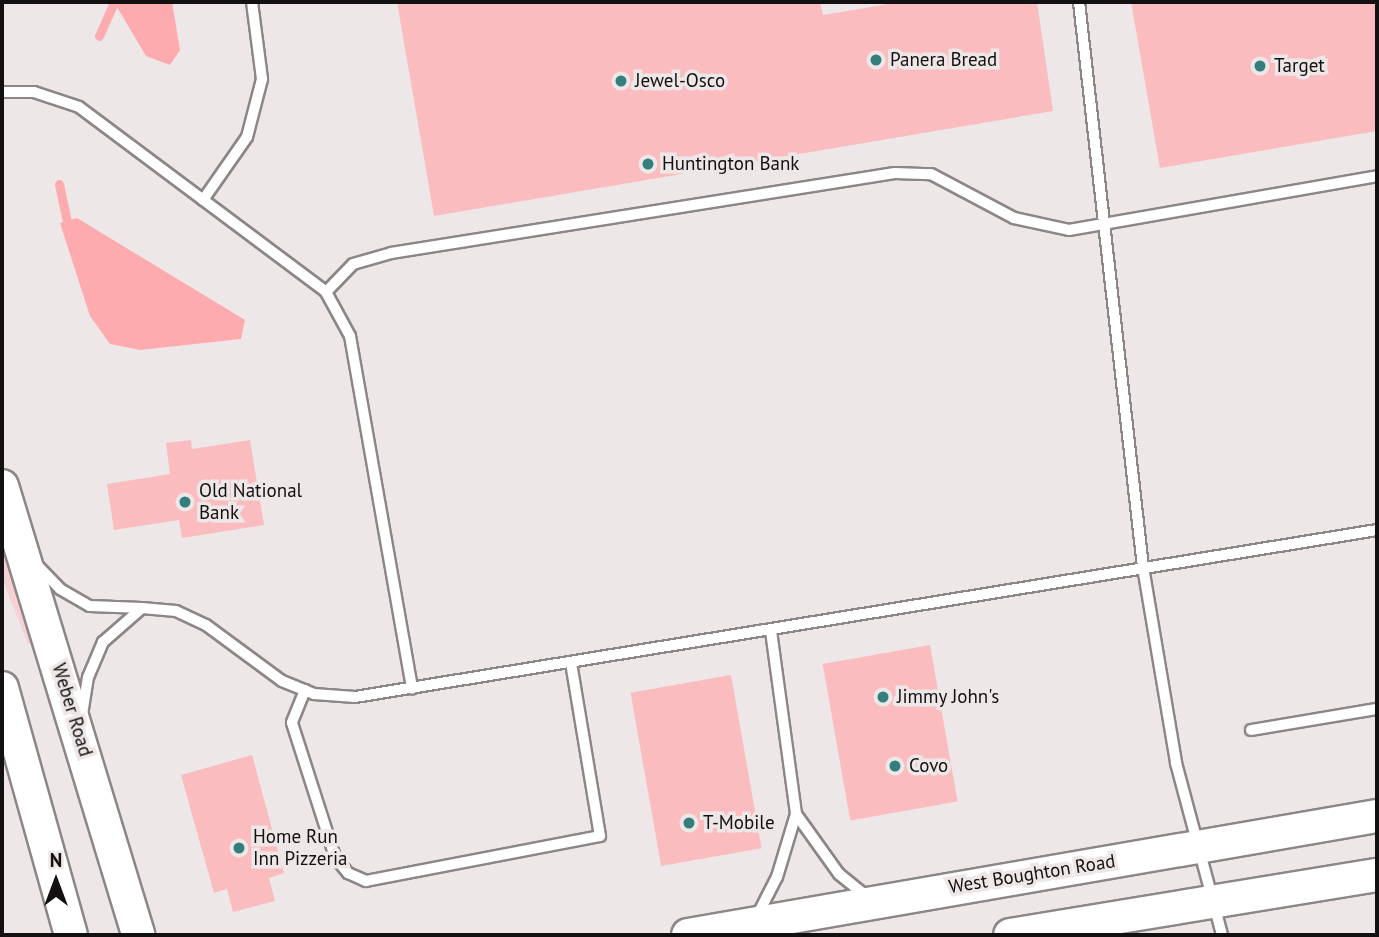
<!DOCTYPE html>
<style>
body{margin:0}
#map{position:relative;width:1379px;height:937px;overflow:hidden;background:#eee7e7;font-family:"PT Sans",sans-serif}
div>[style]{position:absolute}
.green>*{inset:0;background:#f6d0d2}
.water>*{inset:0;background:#fdabaf}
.stream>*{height:9px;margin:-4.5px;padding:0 4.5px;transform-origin:4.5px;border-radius:4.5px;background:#fdabaf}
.building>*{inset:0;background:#fabcbf;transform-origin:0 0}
.roads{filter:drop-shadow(2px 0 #8c8686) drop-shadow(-2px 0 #8c8686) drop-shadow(0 2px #8c8686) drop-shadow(0 -2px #8c8686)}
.service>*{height:10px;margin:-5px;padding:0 5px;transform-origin:5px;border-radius:5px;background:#fff}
.secondary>*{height:32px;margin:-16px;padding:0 16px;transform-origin:16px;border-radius:16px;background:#fff}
.dots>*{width:19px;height:19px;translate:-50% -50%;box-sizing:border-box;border:4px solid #eee7e7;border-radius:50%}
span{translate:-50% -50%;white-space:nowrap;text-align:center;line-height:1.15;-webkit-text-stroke:7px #eee7e7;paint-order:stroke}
.poi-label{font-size:19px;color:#121010}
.left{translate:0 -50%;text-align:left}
.street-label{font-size:19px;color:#121010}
.frame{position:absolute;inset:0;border:4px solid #121010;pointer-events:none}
.north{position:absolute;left:21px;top:846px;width:70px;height:70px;-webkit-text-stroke:5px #eee7e7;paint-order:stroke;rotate:0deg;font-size:19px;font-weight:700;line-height:28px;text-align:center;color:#121010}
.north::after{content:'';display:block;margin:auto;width:24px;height:32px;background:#121010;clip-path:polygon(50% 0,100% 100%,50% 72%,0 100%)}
</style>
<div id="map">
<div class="green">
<div style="clip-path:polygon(2px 550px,8px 569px,32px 644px,28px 644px,2px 578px)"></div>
</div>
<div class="water">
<div style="clip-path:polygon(114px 2px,172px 2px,180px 50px,170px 65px,146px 56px)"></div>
<div style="clip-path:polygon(77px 218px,245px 320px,241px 339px,140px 350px,110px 344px,90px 316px,60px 223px)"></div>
</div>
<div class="stream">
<div style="left:99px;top:36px;width:37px;rotate:-66deg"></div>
<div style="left:59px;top:184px;width:38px;rotate:78deg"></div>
</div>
<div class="building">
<div style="clip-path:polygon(397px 2px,820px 2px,823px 15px,900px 2px,1037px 2px,1053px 111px,434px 216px)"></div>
<div style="clip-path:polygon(1131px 2px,1377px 2px,1377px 131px,1160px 168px)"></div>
<div style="clip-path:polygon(191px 440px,192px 449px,250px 440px,264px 525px,182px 538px,179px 520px,114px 530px,107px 484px,170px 474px,166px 443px)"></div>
<div style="left:930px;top:645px;width:159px;height:109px;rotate:80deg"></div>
<div style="left:731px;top:675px;width:176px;height:102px;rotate:80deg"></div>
<div style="clip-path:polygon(252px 755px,284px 873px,269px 878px,275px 901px,233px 912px,227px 889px,214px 893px,181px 775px)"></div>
</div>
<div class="roads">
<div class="service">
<div style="left:1079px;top:2px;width:569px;rotate:83.54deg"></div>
<div style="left:1143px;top:567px;width:199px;rotate:80.4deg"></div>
<div style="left:1176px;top:763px;width:178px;rotate:75deg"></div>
<div style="left:2px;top:92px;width:32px"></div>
<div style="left:34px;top:92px;width:47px;rotate:18.4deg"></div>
<div style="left:79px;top:107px;width:309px;rotate:36.8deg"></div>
<div style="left:326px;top:292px;width:50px;rotate:61.4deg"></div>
<div style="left:350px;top:336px;width:358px;rotate:80deg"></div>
<div style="left:203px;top:200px;width:77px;rotate:-55.1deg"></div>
<div style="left:247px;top:137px;width:60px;rotate:-75.5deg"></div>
<div style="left:262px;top:79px;width:78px;rotate:-97.4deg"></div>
<div style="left:326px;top:292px;width:39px;rotate:-46deg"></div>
<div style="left:353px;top:264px;width:40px;rotate:-16deg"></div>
<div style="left:391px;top:253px;width:510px;rotate:-9.02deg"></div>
<div style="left:895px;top:173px;width:36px;rotate:2deg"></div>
<div style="left:931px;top:174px;width:94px;rotate:27.9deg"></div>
<div style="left:1014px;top:218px;width:56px;rotate:12.3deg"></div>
<div style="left:1069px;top:230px;width:313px;rotate:-9.9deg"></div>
<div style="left:37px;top:565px;width:33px;rotate:46deg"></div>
<div style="left:60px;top:589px;width:34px;rotate:30deg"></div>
<div style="left:90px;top:606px;width:52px;rotate:2.2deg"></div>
<div style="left:142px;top:608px;width:52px;rotate:138.9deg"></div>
<div style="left:103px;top:642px;width:38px;rotate:113deg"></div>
<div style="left:88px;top:677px;width:36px;rotate:99deg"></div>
<div style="left:142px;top:608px;width:34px;rotate:5deg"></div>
<div style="left:176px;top:611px;width:33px;rotate:25deg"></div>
<div style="left:206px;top:625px;width:94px;rotate:36.4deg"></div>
<div style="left:282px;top:681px;width:35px;rotate:22deg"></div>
<div style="left:314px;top:694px;width:41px;rotate:4.2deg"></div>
<div style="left:355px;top:697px;width:1036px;rotate:-9.28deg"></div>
<div style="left:771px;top:631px;width:185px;rotate:82.2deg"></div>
<div style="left:305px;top:690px;width:35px;rotate:112deg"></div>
<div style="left:292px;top:723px;width:141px;rotate:72.2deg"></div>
<div style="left:335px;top:857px;width:21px;rotate:51deg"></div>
<div style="left:348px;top:873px;width:20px;rotate:24deg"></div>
<div style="left:366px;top:881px;width:238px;rotate:-10.9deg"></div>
<div style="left:600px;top:836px;width:175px;rotate:-99.5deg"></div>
<div style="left:1251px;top:730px;width:128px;rotate:-9.5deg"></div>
<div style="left:757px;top:916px;width:44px;rotate:-62.9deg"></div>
<div style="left:777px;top:877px;width:66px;rotate:-73.2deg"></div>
<div style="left:796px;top:814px;width:74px;rotate:54.4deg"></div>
<div style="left:839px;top:874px;width:38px;rotate:39deg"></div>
</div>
<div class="secondary">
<div style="left:2px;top:486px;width:469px;rotate:73.1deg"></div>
<div style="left:2px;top:688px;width:256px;rotate:74.4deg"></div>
<div style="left:688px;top:935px;width:699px;rotate:-9.8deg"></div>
<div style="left:1010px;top:935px;width:372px;rotate:-9.3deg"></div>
</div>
</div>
<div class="dots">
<div style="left:876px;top:60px;background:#357e7e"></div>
<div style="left:1260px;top:66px;background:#357e7e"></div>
<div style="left:621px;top:81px;background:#357e7e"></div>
<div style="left:648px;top:164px;background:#357e7e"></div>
<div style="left:185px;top:502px;background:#357e7e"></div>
<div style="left:883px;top:697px;background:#357e7e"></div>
<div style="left:895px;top:766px;background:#357e7e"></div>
<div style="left:689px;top:823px;background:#357e7e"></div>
<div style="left:239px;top:848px;background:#357e7e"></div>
</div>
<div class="poi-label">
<span class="left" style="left:890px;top:60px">Panera Bread</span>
<span class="left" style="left:1274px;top:66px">Target</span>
<span class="left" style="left:635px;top:81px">Jewel-Osco</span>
<span class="left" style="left:662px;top:164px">Huntington Bank</span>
<span class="left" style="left:199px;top:502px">Old National<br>Bank</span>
<span class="left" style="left:897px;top:697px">Jimmy John's</span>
<span class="left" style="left:909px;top:766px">Covo</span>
<span class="left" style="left:703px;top:823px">T-Mobile</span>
<span class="left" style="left:253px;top:848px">Home Run<br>Inn Pizzeria</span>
</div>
<div class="street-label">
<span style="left:72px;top:710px;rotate:73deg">Weber Road</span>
<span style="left:1032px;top:874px;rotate:-9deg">West Boughton Road</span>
</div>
<div class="frame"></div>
<div class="north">N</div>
</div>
